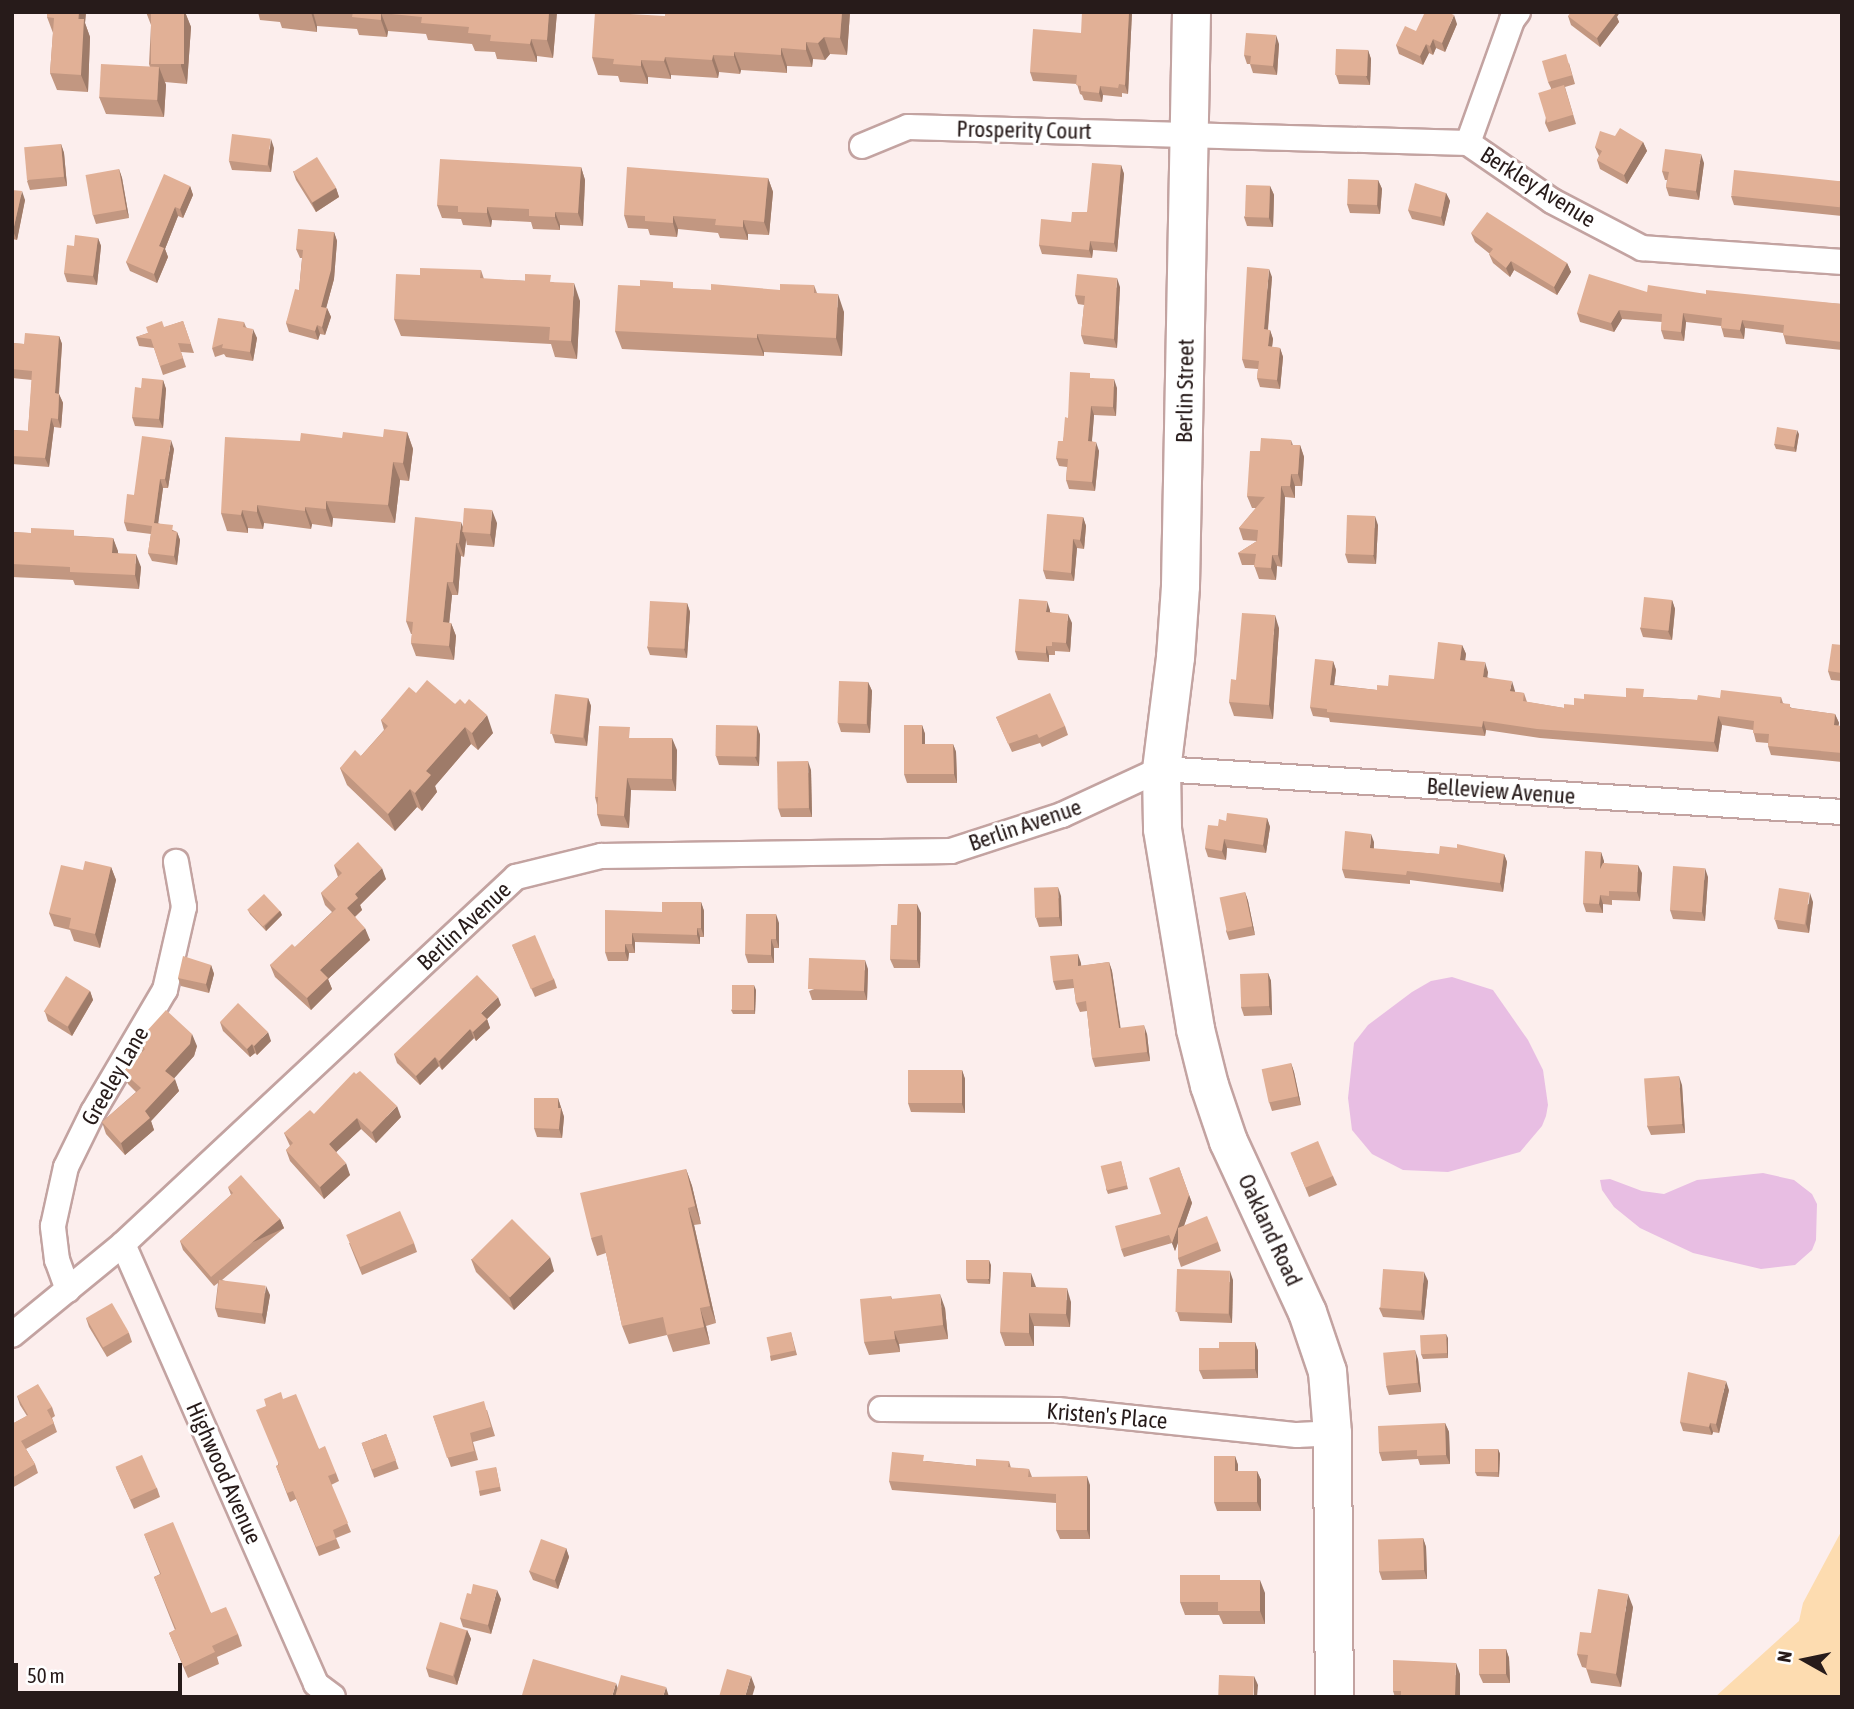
<!DOCTYPE html>
<style>
body{margin:0}
#map{position:relative;width:1854px;height:1709px;overflow:hidden;background:#fceeed;font-family:"Asap Condensed",sans-serif}
div>[style]{position:absolute}
.green>*{inset:0;background:#fddcb0}
.water>*{inset:0;background:#e8bee3}
.roads{filter:drop-shadow(2px 0 #c3a3a1) drop-shadow(-2px 0 #c3a3a1) drop-shadow(0 2px #c3a3a1) drop-shadow(0 -2px #c3a3a1)}
.street>*{height:24px;margin:-12px;padding:0 12px;transform-origin:12px;border-radius:12px;background:#fff}
.secondary>*{height:37px;margin:-18.5px;padding:0 18.5px;transform-origin:18.5px;border-radius:18.5px;background:#fff}
.wall>*{inset:0;background:#c29781;transform-origin:0 0}
.shaded-wall>*{inset:0;background:#9e7b69;transform-origin:0 0}
.building>*{inset:0;background:#e1b096;transform-origin:0 0}
span{translate:-50% -50%;white-space:nowrap;text-align:center;line-height:1.15;-webkit-text-stroke:6px #fff;paint-order:stroke}
.street-label{font-size:23px;color:#271b1a}
.frame{position:absolute;inset:0;border:14px solid #271b1a;pointer-events:none}
.north{position:absolute;left:1770px;top:1625px;width:70px;height:70px;-webkit-text-stroke:5px #fff;paint-order:stroke;rotate:279deg;font-size:19px;font-weight:700;line-height:28px;text-align:center;color:#271b1a}
.north::after{content:'';display:block;margin:auto;width:24px;height:32px;background:#271b1a;clip-path:polygon(50% 0,100% 100%,50% 72%,0 100%)}
.scale{position:absolute;left:14px;top:1663px;width:168px;height:32px;box-sizing:border-box;border:4px solid #271b1a;border-top:0;padding-left:9px;font-size:21px;line-height:24px;white-space:nowrap;color:#271b1a;-webkit-text-stroke:5px #fff;paint-order:stroke}
</style>
<div id="map">
<div class="green">
<div style="clip-path:polygon(1842px 1530px,1842px 1697px,1715px 1697px,1799px 1621px,1803px 1603px)"></div>
</div>
<div class="water">
<div style="clip-path:polygon(1452px 977px,1493px 990px,1528px 1040px,1543px 1070px,1548px 1105px,1546px 1116px,1542px 1126px,1520px 1152px,1448px 1172px,1403px 1170px,1372px 1154px,1352px 1130px,1348px 1098px,1354px 1043px,1368px 1025px,1412px 992px,1431px 981px)"></div>
<div style="clip-path:polygon(1763px 1173px,1794px 1180px,1812px 1194px,1817px 1204px,1816px 1240px,1812px 1250px,1795px 1265px,1761px 1269px,1693px 1253px,1640px 1228px,1614px 1207px,1602px 1190px,1600px 1180px,1610px 1179px,1642px 1191px,1664px 1194px,1697px 1180px)"></div>
</div>
<div class="roads">
<div class="street">
<div style="left:1468px;top:143px;width:131px;rotate:-70.3deg"></div>
<div style="left:1512px;top:20px;width:10px;rotate:-53deg"></div>
<div style="left:862px;top:146px;width:50px;rotate:-22.4deg"></div>
<div style="left:908px;top:127px;width:560px;rotate:1.64deg"></div>
<div style="left:1468px;top:143px;width:102px;rotate:34.6deg"></div>
<div style="left:1552px;top:201px;width:102px;rotate:27.6deg"></div>
<div style="left:1642px;top:248px;width:200px;rotate:4deg"></div>
<div style="left:123px;top:1244px;width:480px;rotate:66.3deg"></div>
<div style="left:316px;top:1684px;width:21px;rotate:37deg"></div>
<div style="left:68px;top:1290px;width:32px;rotate:-110deg"></div>
<div style="left:57px;top:1260px;width:34px;rotate:-97deg"></div>
<div style="left:53px;top:1226px;width:60px;rotate:-77.6deg"></div>
<div style="left:66px;top:1167px;width:61px;rotate:-63.9deg"></div>
<div style="left:93px;top:1112px;width:142px;rotate:-59.5deg"></div>
<div style="left:165px;top:990px;width:85px;rotate:-77.1deg"></div>
<div style="left:184px;top:907px;width:46px;rotate:-100.1deg"></div>
<div style="left:12px;top:1335px;width:144px;rotate:-39.3deg"></div>
<div style="left:123px;top:1244px;width:538px;rotate:-43.04deg"></div>
<div style="left:516px;top:877px;width:88px;rotate:-13.9deg"></div>
<div style="left:601px;top:856px;width:350px;rotate:-0.8deg"></div>
<div style="left:951px;top:851px;width:117px;rotate:-18deg"></div>
<div style="left:1062px;top:815px;width:109px;rotate:-24.9deg"></div>
<div style="left:1161px;top:769px;width:682px;rotate:3.61deg"></div>
<div style="left:881px;top:1409px;width:177px;rotate:0.3deg"></div>
<div style="left:1058px;top:1410px;width:240px;rotate:6deg"></div>
<div style="left:1297px;top:1435px;width:35px;rotate:-3deg"></div>
</div>
<div class="secondary">
<div style="left:1191px;top:12px;width:574px;rotate:91.1deg"></div>
<div style="left:1180px;top:586px;width:71px;rotate:94deg"></div>
<div style="left:1175px;top:657px;width:113px;rotate:97.1deg"></div>
<div style="left:1161px;top:769px;width:60px;rotate:89deg"></div>
<div style="left:1162px;top:829px;width:203px;rotate:80.6deg"></div>
<div style="left:1195px;top:1029px;width:58px;rotate:76deg"></div>
<div style="left:1209px;top:1085px;width:59px;rotate:71.3deg"></div>
<div style="left:1228px;top:1141px;width:188px;rotate:65.2deg"></div>
<div style="left:1307px;top:1312px;width:62px;rotate:71.3deg"></div>
<div style="left:1327px;top:1371px;width:62px;rotate:85.4deg"></div>
<div style="left:1332px;top:1433px;width:264px;rotate:89.6deg"></div>
</div>
</div>
<div class="wall">
<div style="clip-path:polygon(47px 12px,86px 12px,85px 23px,90px 37px,88px 92px,57px 90px,50px 73px,53px 33px,47px 17px)"></div>
<div style="clip-path:polygon(146px 12px,185px 12px,191px 27px,187px 84px,165px 82px,166px 85px,164px 117px,106px 114px,99px 97px,150px 67px,149px 64px,151px 25px)"></div>
<div style="clip-path:polygon(258px 12px,557px 12px,553px 58px,537px 56px,537px 62px,497px 59px,495px 52px,475px 51px,472px 44px,428px 40px,426px 34px,388px 31px,387px 37px,359px 35px,357px 29px,317px 26px,317px 32px,282px 28px,280px 22px,260px 20px)"></div>
<div style="clip-path:polygon(666px 12px,850px 12px,847px 55px,830px 54px,825px 60px,813px 59px,812px 67px,787px 66px,787px 73px,741px 70px,740px 74px,719px 72px,718px 78px,671px 75px,671px 79px,648px 77px,648px 84px,620px 82px,618px 76px,598px 75px,592px 57px,665px 16px)"></div>
<div style="clip-path:polygon(1132px 12px,1128px 94px,1122px 93px,1122px 97px,1103px 95px,1102px 102px,1084px 100px,1082px 95px,1080px 94px,1077px 84px,1033px 81px,1030px 72px,1081px 33px)"></div>
<div style="clip-path:polygon(1568px 16px,1617px 17px,1619px 22px,1600px 47px,1571px 25px)"></div>
<div style="clip-path:polygon(1457px 24px,1445px 52px,1436px 48px,1433px 55px,1429px 53px,1423px 65px,1399px 54px,1396px 45px,1416px 31px)"></div>
<div style="clip-path:polygon(1279px 44px,1277px 75px,1253px 73px,1250px 64px,1247px 64px,1244px 55px)"></div>
<div style="clip-path:polygon(1368px 50px,1371px 59px,1370px 85px,1339px 84px,1336px 75px)"></div>
<div style="clip-path:polygon(1569px 63px,1575px 84px,1565px 87px,1576px 124px,1549px 132px,1545px 123px,1551px 88px,1548px 82px)"></div>
<div style="clip-path:polygon(1615px 136px,1643px 142px,1647px 151px,1627px 184px,1600px 169px,1597px 160px,1599px 156px,1595px 147px)"></div>
<div style="clip-path:polygon(61px 144px,64px 153px,67px 186px,30px 190px,27px 181px)"></div>
<div style="clip-path:polygon(274px 148px,271px 172px,232px 170px,229px 161px)"></div>
<div style="clip-path:polygon(1704px 163px,1699px 200px,1669px 196px,1666px 187px,1667px 180px,1665px 180px,1662px 171px)"></div>
<div style="clip-path:polygon(1121px 165px,1124px 174px,1117px 252px,1093px 250px,1092px 258px,1042px 254px,1039px 245px,1071px 222px,1087px 212px)"></div>
<div style="clip-path:polygon(581px 167px,585px 180px,583px 226px,560px 225px,560px 230px,533px 229px,531px 222px,492px 220px,491px 227px,463px 225px,461px 219px,442px 218px,437px 205px)"></div>
<div style="clip-path:polygon(119px 169px,122px 178px,129px 218px,96px 224px,93px 215px)"></div>
<div style="clip-path:polygon(293px 171px,336px 188px,339px 197px,316px 212px,296px 180px)"></div>
<div style="clip-path:polygon(768px 178px,773px 192px,769px 235px,748px 234px,748px 240px,720px 238px,718px 233px,678px 229px,677px 237px,650px 235px,648px 229px,628px 228px,624px 215px)"></div>
<div style="clip-path:polygon(1378px 180px,1382px 189px,1380px 214px,1350px 213px,1347px 204px)"></div>
<div style="clip-path:polygon(1842px 181px,1842px 216px,1734px 205px,1731px 196px)"></div>
<div style="clip-path:polygon(190px 186px,193px 195px,183px 218px,178px 216px,165px 249px,168px 257px,157px 283px,130px 271px,126px 262px)"></div>
<div style="clip-path:polygon(1270px 186px,1274px 195px,1273px 227px,1247px 226px,1244px 217px)"></div>
<div style="clip-path:polygon(12px 190px,25px 200px,17px 240px,12px 239px)"></div>
<div style="clip-path:polygon(1446px 193px,1450px 201px,1444px 226px,1412px 219px,1408px 210px)"></div>
<div style="clip-path:polygon(334px 232px,337px 241px,334px 279px,326px 308px,327px 308px,331px 317px,325px 335px,320px 334px,318px 340px,289px 332px,286px 323px,299px 290px,302px 258px,300px 258px,296px 249px)"></div>
<div style="clip-path:polygon(1471px 233px,1567px 263px,1571px 272px,1557px 295px,1514px 270px,1510px 277px,1493px 263px,1489px 254px,1490px 254px,1475px 242px)"></div>
<div style="clip-path:polygon(98px 238px,101px 246px,97px 285px,67px 282px,64px 273px,74px 246px)"></div>
<div style="clip-path:polygon(481px 270px,484px 279px,553px 282px,580px 301px,577px 359px,555px 357px,551px 344px,401px 336px,394px 319px,420px 275px)"></div>
<div style="clip-path:polygon(1272px 277px,1268px 330px,1270px 330px,1273px 339px,1272px 347px,1280px 348px,1283px 357px,1280px 389px,1260px 387px,1257px 378px,1258px 369px,1245px 368px,1242px 359px)"></div>
<div style="clip-path:polygon(814px 285px,817px 293px,844px 312px,842px 356px,764px 352px,764px 356px,622px 349px,615px 331px,676px 289px,711px 290px,780px 290px)"></div>
<div style="clip-path:polygon(1120px 287px,1117px 348px,1084px 344px,1081px 335px,1084px 305px,1078px 304px,1075px 295px)"></div>
<div style="clip-path:polygon(1647px 292px,1706px 294px,1842px 304px,1842px 350px,1786px 344px,1783px 333px,1745px 328px,1744px 339px,1724px 337px,1721px 326px,1686px 322px,1684px 341px,1664px 339px,1661px 330px,1662px 322px,1622px 319px,1614px 332px,1580px 322px,1577px 313px)"></div>
<div style="clip-path:polygon(183px 321px,194px 353px,181px 352px,186px 367px,163px 375px,154px 348px,139px 346px,136px 337px)"></div>
<div style="clip-path:polygon(244px 322px,246px 327px,257px 338px,253px 361px,226px 357px,224px 354px,215px 357px,212px 348px)"></div>
<div style="clip-path:polygon(59px 336px,62px 344px,59px 394px,63px 403px,61px 428px,54px 427px,49px 467px,12px 464px,12px 430px,28px 431px,32px 380px,12px 378px,12px 343px,24px 344px)"></div>
<div style="clip-path:polygon(1092px 378px,1117px 388px,1116px 416px,1094px 415px,1092px 441px,1099px 451px,1095px 491px,1069px 489px,1066px 480px,1067px 467px,1059px 466px,1056px 458px,1063px 441px,1068px 418px)"></div>
<div style="clip-path:polygon(163px 380px,166px 389px,163px 428px,135px 426px,132px 417px,141px 388px)"></div>
<div style="clip-path:polygon(407px 432px,413px 449px,409px 481px,400px 480px,395px 523px,333px 518px,332px 527px,312px 524px,311px 529px,264px 523px,263px 529px,248px 528px,248px 533px,227px 531px,221px 513px,300px 441px,342px 438px,383px 437px)"></div>
<div style="clip-path:polygon(1799px 434px,1796px 452px,1776px 449px,1774px 444px)"></div>
<div style="clip-path:polygon(1291px 440px,1293px 445px,1300px 445px,1304px 457px,1302px 486px,1295px 486px,1295px 498px,1285px 497px,1282px 567px,1277px 566px,1276px 580px,1259px 579px,1254px 565px,1242px 565px,1238px 553px,1257px 541px,1243px 540px,1239px 528px,1256px 508px,1252px 508px,1247px 496px,1260px 451px)"></div>
<div style="clip-path:polygon(174px 449px,168px 488px,163px 488px,158px 523px,177px 532px,180px 540px,177px 565px,152px 561px,148px 553px,151px 534px,127px 531px,124px 522px,134px 495px)"></div>
<div style="clip-path:polygon(1083px 517px,1086px 526px,1084px 549px,1077px 548px,1074px 581px,1046px 579px,1043px 570px)"></div>
<div style="clip-path:polygon(497px 523px,494px 547px,467px 545px,466px 540px,464px 557px,461px 556px,458px 595px,452px 595px,449px 623px,451px 623px,456px 636px,454px 660px,416px 656px,411px 643px,412px 634px,411px 634px,406px 621px,463px 526px)"></div>
<div style="clip-path:polygon(1378px 525px,1376px 564px,1348px 563px,1345px 554px)"></div>
<div style="clip-path:polygon(12px 532px,113px 538px,118px 553px,141px 567px,139px 589px,75px 585px,73px 580px,12px 577px)"></div>
<div style="clip-path:polygon(1672px 600px,1675px 609px,1672px 640px,1643px 637px,1640px 628px)"></div>
<div style="clip-path:polygon(687px 603px,690px 612px,687px 658px,650px 655px,647px 647px)"></div>
<div style="clip-path:polygon(1050px 610px,1050px 612px,1072px 623px,1070px 652px,1055px 651px,1055px 655px,1049px 655px,1049px 662px,1018px 660px,1015px 651px)"></div>
<div style="clip-path:polygon(1279px 628px,1273px 719px,1234px 716px,1229px 702px,1236px 680px)"></div>
<div style="clip-path:polygon(1462px 645px,1466px 654px,1465px 660px,1488px 672px,1487px 677px,1515px 691px,1515px 692px,1524px 693px,1527px 702px,1564px 708px,1574px 705px,1584px 699px,1647px 697px,1697px 700px,1720px 698px,1781px 697px,1783px 703px,1792px 708px,1835px 714px,1839px 723px,1838px 726px,1842px 726px,1842px 762px,1771px 755px,1768px 746px,1768px 743px,1756px 742px,1753px 730px,1722px 725px,1718px 752px,1540px 738px,1486px 730px,1485px 736px,1330px 722px,1329px 718px,1313px 716px,1310px 707px,1333px 661px,1336px 670px,1334px 685px,1377px 690px,1388px 686px,1434px 679px)"></div>
<div style="clip-path:polygon(1842px 645px,1842px 681px,1831px 680px,1828px 671px)"></div>
<div style="clip-path:polygon(868px 682px,872px 691px,870px 733px,841px 732px,838px 723px)"></div>
<div style="clip-path:polygon(416px 693px,455px 704px,493px 733px,478px 750px,471px 744px,435px 786px,437px 792px,422px 811px,417px 807px,395px 831px,347px 785px,340px 768px,361px 756px,384px 730px,381px 720px)"></div>
<div style="clip-path:polygon(588px 698px,591px 706px,587px 746px,555px 743px,552px 734px)"></div>
<div style="clip-path:polygon(996px 717px,1065px 726px,1068px 735px,1042px 747px,1040px 743px,1012px 752px)"></div>
<div style="clip-path:polygon(922px 725px,925px 734px,925px 744px,953px 744px,956px 752px,957px 783px,907px 783px,904px 774px)"></div>
<div style="clip-path:polygon(757px 726px,760px 735px,759px 766px,719px 765px,716px 756px)"></div>
<div style="clip-path:polygon(633px 738px,677px 750px,676px 791px,631px 790px,629px 828px,601px 826px,597px 814px,597px 805px,595px 797px)"></div>
<div style="clip-path:polygon(811px 770px,812px 817px,781px 817px,778px 808px)"></div>
<div style="clip-path:polygon(1267px 818px,1270px 827px,1266px 853px,1227px 848px,1226px 860px,1208px 857px,1205px 848px,1218px 826px,1226px 821px)"></div>
<div style="clip-path:polygon(1374px 842px,1374px 849px,1439px 854px,1504px 854px,1507px 862px,1503px 892px,1410px 880px,1410px 884px,1345px 878px,1342px 869px)"></div>
<div style="clip-path:polygon(1601px 852px,1604px 863px,1642px 873px,1640px 901px,1612px 900px,1612px 905px,1603px 904px,1603px 913px,1586px 912px,1583px 903px)"></div>
<div style="clip-path:polygon(334px 865px,386px 879px,360px 905px,362px 910px,355px 917px,370px 940px,328px 979px,332px 989px,311px 1010px,275px 977px,270px 965px,295px 947px,332px 912px,325px 905px,321px 893px,338px 877px)"></div>
<div style="clip-path:polygon(111px 867px,116px 880px,100px 948px,74px 941px,70px 930px,54px 926px,49px 913px,83px 870px)"></div>
<div style="clip-path:polygon(1708px 877px,1705px 921px,1673px 919px,1670px 910px)"></div>
<div style="clip-path:polygon(1245px 892px,1248px 901px,1255px 935px,1229px 940px,1226px 931px)"></div>
<div style="clip-path:polygon(1061px 896px,1062px 926px,1039px 927px,1036px 918px)"></div>
<div style="clip-path:polygon(701px 902px,704px 911px,704px 937px,700px 937px,700px 944px,635px 942px,635px 953px,629px 953px,628px 961px,608px 961px,605px 952px,662px 912px)"></div>
<div style="clip-path:polygon(1813px 902px,1809px 933px,1778px 929px,1775px 920px)"></div>
<div style="clip-path:polygon(248px 910px,280px 911px,282px 915px,266px 931px,250px 914px)"></div>
<div style="clip-path:polygon(921px 913px,920px 968px,894px 968px,890px 959px,897px 925px)"></div>
<div style="clip-path:polygon(779px 923px,779px 948px,774px 948px,774px 963px,748px 963px,745px 954px)"></div>
<div style="clip-path:polygon(512px 945px,554px 979px,557px 988px,535px 997px)"></div>
<div style="clip-path:polygon(1109px 962px,1112px 971px,1120px 1028px,1147px 1034px,1150px 1061px,1095px 1067px,1092px 1058px,1087px 1011px,1080px 1012px,1076px 1003px,1074px 988px,1056px 990px,1053px 981px,1081px 963px,1081px 966px)"></div>
<div style="clip-path:polygon(211px 965px,214px 974px,209px 993px,181px 986px,178px 978px)"></div>
<div style="clip-path:polygon(868px 969px,867px 1000px,812px 1000px,809px 991px)"></div>
<div style="clip-path:polygon(1268px 973px,1271px 981px,1272px 1015px,1244px 1016px,1241px 1007px)"></div>
<div style="clip-path:polygon(756px 990px,755px 1014px,733px 1014px,731px 1010px)"></div>
<div style="clip-path:polygon(90px 991px,93px 1000px,72px 1036px,48px 1021px,45px 1012px)"></div>
<div style="clip-path:polygon(501px 1005px,487px 1019px,490px 1028px,476px 1041px,474px 1038px,442px 1070px,439px 1066px,420px 1085px,397px 1063px,394px 1054px)"></div>
<div style="clip-path:polygon(220px 1022px,271px 1041px,257px 1055px,255px 1053px,250px 1057px,223px 1031px)"></div>
<div style="clip-path:polygon(139px 1043px,197px 1046px,194px 1056px,174px 1078px,179px 1091px,151px 1121px,154px 1130px,125px 1155px,106px 1134px,102px 1122px,136px 1092px,128px 1084px,123px 1072px,142px 1052px)"></div>
<div style="clip-path:polygon(1291px 1063px,1294px 1072px,1301px 1105px,1272px 1111px,1269px 1102px)"></div>
<div style="clip-path:polygon(962px 1070px,965px 1079px,965px 1113px,911px 1112px,908px 1103px)"></div>
<div style="clip-path:polygon(1682px 1085px,1685px 1133px,1651px 1135px,1647px 1126px)"></div>
<div style="clip-path:polygon(558px 1098px,564px 1117px,562px 1138px,537px 1137px,534px 1128px)"></div>
<div style="clip-path:polygon(314px 1114px,401px 1117px,376px 1143px,361px 1129px,336px 1152px,350px 1175px,324px 1199px,290px 1161px,286px 1150px,290px 1146px,284px 1133px)"></div>
<div style="clip-path:polygon(1291px 1153px,1333px 1176px,1337px 1185px,1309px 1197px)"></div>
<div style="clip-path:polygon(1121px 1161px,1128px 1189px,1108px 1194px,1106px 1189px)"></div>
<div style="clip-path:polygon(1179px 1167px,1192px 1203px,1184px 1226px,1218px 1242px,1221px 1251px,1181px 1267px,1178px 1258px,1178px 1242px,1175px 1251px,1172px 1243px,1124px 1257px,1121px 1249px,1161px 1214px)"></div>
<div style="clip-path:polygon(686px 1169px,692px 1186px,701px 1224px,694px 1225px,716px 1323px,706px 1326px,710px 1344px,673px 1352px,667px 1335px,629px 1344px,622px 1326px,606px 1253px,597px 1256px,591px 1238px)"></div>
<div style="clip-path:polygon(228px 1187px,280px 1219px,284px 1228px,222px 1280px,270px 1295px,265px 1324px,218px 1317px,215px 1308px,218px 1283px,214px 1286px,183px 1250px,180px 1241px,231px 1195px)"></div>
<div style="clip-path:polygon(349px 1243px,414px 1243px,417px 1252px,362px 1275px)"></div>
<div style="clip-path:polygon(471px 1259px,554px 1271px,514px 1310px,476px 1272px)"></div>
<div style="clip-path:polygon(991px 1265px,990px 1284px,968px 1283px,966px 1279px)"></div>
<div style="clip-path:polygon(1233px 1280px,1232px 1323px,1180px 1321px,1177px 1312px)"></div>
<div style="clip-path:polygon(1428px 1281px,1424px 1320px,1383px 1317px,1379px 1308px)"></div>
<div style="clip-path:polygon(1036px 1287px,1071px 1302px,1070px 1327px,1034px 1326px,1034px 1346px,1005px 1346px,1000px 1332px)"></div>
<div style="clip-path:polygon(891px 1296px,892px 1299px,945px 1308px,948px 1339px,899px 1344px,900px 1352px,869px 1355px,864px 1342px)"></div>
<div style="clip-path:polygon(86px 1318px,129px 1333px,132px 1342px,107px 1357px,89px 1327px)"></div>
<div style="clip-path:polygon(791px 1332px,797px 1355px,771px 1361px,770px 1356px)"></div>
<div style="clip-path:polygon(1448px 1338px,1448px 1358px,1423px 1359px,1421px 1354px)"></div>
<div style="clip-path:polygon(1255px 1342px,1258px 1351px,1258px 1378px,1203px 1379px,1199px 1370px,1219px 1348px)"></div>
<div style="clip-path:polygon(1418px 1359px,1421px 1392px,1389px 1395px,1386px 1386px)"></div>
<div style="clip-path:polygon(1729px 1390px,1719px 1433px,1713px 1432px,1712px 1435px,1683px 1431px,1680px 1422px)"></div>
<div style="clip-path:polygon(17px 1396px,52px 1407px,55px 1416px,52px 1418px,57px 1432px,26px 1449px,35px 1464px,38px 1473px,12px 1488px,12px 1424px,27px 1416px,20px 1405px)"></div>
<div style="clip-path:polygon(283px 1399px,336px 1473px,339px 1481px,331px 1485px,351px 1532px,336px 1538px,340px 1548px,319px 1556px,296px 1499px,290px 1502px,276px 1466px,278px 1465px)"></div>
<div style="clip-path:polygon(487px 1410px,495px 1436px,473px 1442px,478px 1460px,451px 1467px,433px 1416px)"></div>
<div style="clip-path:polygon(1445px 1423px,1449px 1432px,1450px 1464px,1420px 1465px,1418px 1459px,1382px 1461px,1379px 1452px)"></div>
<div style="left:386px;top:1434px;width:37px;height:26px;rotate:70deg"></div>
<div style="clip-path:polygon(1498px 1449px,1500px 1454px,1499px 1477px,1477px 1476px,1475px 1472px)"></div>
<div style="clip-path:polygon(1235px 1456px,1238px 1465px,1238px 1471px,1257px 1471px,1261px 1480px,1261px 1511px,1217px 1511px,1214px 1502px)"></div>
<div style="clip-path:polygon(926px 1461px,976px 1466px,1009px 1461px,1011px 1468px,1029px 1469px,1032px 1477px,1090px 1485px,1090px 1539px,1060px 1539px,1056px 1530px,1056px 1503px,892px 1490px,889px 1481px)"></div>
<div style="clip-path:polygon(496px 1467px,501px 1491px,480px 1496px,479px 1491px)"></div>
<div style="clip-path:polygon(116px 1468px,157px 1488px,160px 1497px,134px 1509px)"></div>
<div style="clip-path:polygon(144px 1534px,211px 1613px,238px 1634px,242px 1646px,217px 1657px,219px 1664px,188px 1678px,169px 1633px,175px 1630px,154px 1577px,160px 1574px)"></div>
<div style="clip-path:polygon(1423px 1538px,1426px 1547px,1427px 1579px,1382px 1580px,1379px 1571px)"></div>
<div style="clip-path:polygon(566px 1548px,569px 1557px,558px 1589px,533px 1580px,529px 1571px)"></div>
<div style="clip-path:polygon(1222px 1580px,1265px 1593px,1265px 1624px,1223px 1624px,1219px 1615px,1185px 1615px,1180px 1602px)"></div>
<div style="clip-path:polygon(501px 1599px,491px 1634px,463px 1627px,460px 1618px)"></div>
<div style="clip-path:polygon(1633px 1607px,1621px 1687px,1591px 1683px,1586px 1668px,1582px 1667px,1577px 1654px,1591px 1633px)"></div>
<div style="clip-path:polygon(467px 1630px,471px 1639px,457px 1685px,429px 1677px,426px 1668px)"></div>
<div style="clip-path:polygon(1506px 1649px,1509px 1658px,1510px 1683px,1483px 1683px,1479px 1674px)"></div>
<div style="clip-path:polygon(1460px 1674px,1460px 1697px,1395px 1697px,1393px 1691px)"></div>
</div>
<div class="shaded-wall">
<div style="clip-path:polygon(79px 12px,86px 12px,85px 23px,90px 37px,88px 92px,81px 75px)"></div>
<div style="clip-path:polygon(184px 12px,185px 12px,191px 27px,187px 84px,181px 66px)"></div>
<div style="clip-path:polygon(311px 12px,313px 12px,317px 26px,317px 32px)"></div>
<div style="clip-path:polygon(549px 12px,557px 12px,553px 58px,547px 40px)"></div>
<div style="clip-path:polygon(842px 12px,850px 12px,847px 55px,840px 38px)"></div>
<div style="clip-path:polygon(1129px 12px,1132px 12px,1128px 94px,1125px 85px)"></div>
<div style="clip-path:polygon(1613px 12px,1620px 12px,1617px 17px,1619px 22px,1600px 47px,1597px 38px)"></div>
<div style="clip-path:polygon(381px 13px,388px 31px,387px 37px,381px 20px)"></div>
<div style="clip-path:polygon(1454px 15px,1457px 24px,1445px 52px,1442px 43px)"></div>
<div style="clip-path:polygon(1276px 35px,1279px 44px,1277px 75px,1273px 66px)"></div>
<div style="clip-path:polygon(824px 37px,830px 54px,825px 60px,818px 43px)"></div>
<div style="clip-path:polygon(531px 39px,537px 56px,537px 62px,530px 44px)"></div>
<div style="clip-path:polygon(1433px 39px,1436px 48px,1433px 55px,1430px 46px)"></div>
<div style="clip-path:polygon(806px 42px,813px 59px,812px 67px,806px 50px)"></div>
<div style="clip-path:polygon(1426px 44px,1429px 53px,1423px 65px,1420px 56px)"></div>
<div style="clip-path:polygon(781px 48px,787px 66px,787px 73px,781px 55px)"></div>
<div style="clip-path:polygon(1368px 50px,1371px 59px,1370px 85px,1366px 76px)"></div>
<div style="clip-path:polygon(734px 52px,741px 70px,740px 74px,734px 56px)"></div>
<div style="clip-path:polygon(713px 55px,719px 72px,718px 78px,712px 60px)"></div>
<div style="clip-path:polygon(665px 57px,671px 75px,671px 79px,664px 61px)"></div>
<div style="clip-path:polygon(641px 60px,648px 77px,648px 84px,641px 66px)"></div>
<div style="clip-path:polygon(159px 67px,166px 85px,164px 117px,157px 100px)"></div>
<div style="clip-path:polygon(1100px 86px,1103px 95px,1102px 102px,1099px 93px)"></div>
<div style="clip-path:polygon(271px 139px,274px 148px,271px 172px,268px 164px)"></div>
<div style="clip-path:polygon(1643px 142px,1647px 151px,1627px 184px,1624px 175px)"></div>
<div style="clip-path:polygon(61px 144px,64px 153px,67px 186px,64px 177px)"></div>
<div style="clip-path:polygon(1701px 154px,1704px 163px,1699px 200px,1696px 191px)"></div>
<div style="clip-path:polygon(1121px 165px,1124px 174px,1117px 252px,1114px 243px)"></div>
<div style="clip-path:polygon(581px 167px,585px 180px,583px 226px,578px 213px)"></div>
<div style="clip-path:polygon(119px 169px,122px 178px,129px 218px,126px 209px)"></div>
<div style="clip-path:polygon(768px 178px,773px 192px,769px 235px,764px 222px)"></div>
<div style="clip-path:polygon(1378px 180px,1382px 189px,1380px 214px,1377px 205px)"></div>
<div style="clip-path:polygon(190px 186px,193px 195px,183px 218px,180px 209px)"></div>
<div style="clip-path:polygon(1270px 186px,1274px 195px,1273px 227px,1269px 218px)"></div>
<div style="clip-path:polygon(336px 188px,339px 197px,316px 212px,312px 203px)"></div>
<div style="clip-path:polygon(22px 191px,25px 200px,17px 240px,13px 231px)"></div>
<div style="clip-path:polygon(1446px 193px,1450px 201px,1444px 226px,1441px 217px)"></div>
<div style="clip-path:polygon(175px 207px,178px 216px,165px 249px,168px 257px,157px 283px,154px 274px,159px 246px)"></div>
<div style="clip-path:polygon(487px 207px,492px 220px,491px 227px,487px 213px)"></div>
<div style="clip-path:polygon(555px 212px,560px 225px,560px 230px,555px 217px)"></div>
<div style="clip-path:polygon(673px 216px,678px 229px,677px 237px,673px 223px)"></div>
<div style="clip-path:polygon(743px 220px,748px 234px,748px 240px,743px 227px)"></div>
<div style="clip-path:polygon(334px 232px,337px 241px,334px 279px,324px 316px,321px 307px)"></div>
<div style="clip-path:polygon(98px 238px,101px 246px,97px 285px,93px 276px)"></div>
<div style="clip-path:polygon(1090px 241px,1093px 250px,1092px 258px,1089px 250px)"></div>
<div style="clip-path:polygon(1511px 261px,1514px 270px,1510px 277px,1506px 268px)"></div>
<div style="clip-path:polygon(1567px 263px,1571px 272px,1557px 295px,1554px 287px)"></div>
<div style="clip-path:polygon(1269px 269px,1272px 277px,1267px 338px,1264px 329px)"></div>
<div style="clip-path:polygon(1117px 278px,1120px 287px,1117px 348px,1114px 339px)"></div>
<div style="clip-path:polygon(574px 283px,580px 301px,577px 359px,571px 341px)"></div>
<div style="clip-path:polygon(838px 294px,844px 312px,842px 356px,836px 338px)"></div>
<div style="clip-path:polygon(327px 308px,331px 317px,325px 335px,322px 327px)"></div>
<div style="clip-path:polygon(1619px 310px,1622px 319px,1614px 332px,1611px 323px)"></div>
<div style="clip-path:polygon(1683px 313px,1686px 322px,1684px 341px,1681px 332px)"></div>
<div style="clip-path:polygon(1742px 320px,1745px 328px,1744px 339px,1740px 330px)"></div>
<div style="clip-path:polygon(317px 325px,320px 334px,318px 340px,315px 331px)"></div>
<div style="clip-path:polygon(253px 329px,257px 338px,253px 361px,250px 352px)"></div>
<div style="clip-path:polygon(1270px 330px,1273px 339px,1271px 355px,1268px 346px)"></div>
<div style="clip-path:polygon(757px 334px,764px 352px,764px 356px,757px 338px)"></div>
<div style="clip-path:polygon(59px 336px,62px 344px,58px 402px,55px 393px)"></div>
<div style="clip-path:polygon(1280px 348px,1283px 357px,1280px 389px,1277px 380px)"></div>
<div style="clip-path:polygon(1114px 379px,1117px 388px,1116px 416px,1113px 407px)"></div>
<div style="clip-path:polygon(163px 380px,166px 389px,163px 428px,159px 419px)"></div>
<div style="clip-path:polygon(59px 394px,63px 403px,61px 428px,58px 419px)"></div>
<div style="clip-path:polygon(1091px 406px,1094px 415px,1091px 450px,1088px 441px)"></div>
<div style="clip-path:polygon(51px 418px,54px 427px,49px 467px,45px 458px)"></div>
<div style="clip-path:polygon(1797px 430px,1799px 434px,1796px 452px,1794px 447px)"></div>
<div style="clip-path:polygon(407px 432px,413px 449px,409px 481px,403px 463px)"></div>
<div style="clip-path:polygon(171px 440px,174px 449px,168px 488px,165px 479px)"></div>
<div style="clip-path:polygon(1096px 442px,1099px 451px,1095px 491px,1092px 482px)"></div>
<div style="clip-path:polygon(1300px 445px,1304px 457px,1302px 486px,1298px 474px)"></div>
<div style="clip-path:polygon(393px 462px,400px 480px,395px 523px,388px 505px)"></div>
<div style="clip-path:polygon(1291px 474px,1295px 486px,1295px 498px,1290px 486px)"></div>
<div style="clip-path:polygon(160px 479px,163px 488px,157px 532px,154px 523px)"></div>
<div style="clip-path:polygon(1281px 486px,1285px 497px,1282px 567px,1278px 555px)"></div>
<div style="clip-path:polygon(326px 501px,333px 518px,332px 527px,326px 509px)"></div>
<div style="clip-path:polygon(257px 505px,264px 523px,263px 529px,257px 512px)"></div>
<div style="clip-path:polygon(305px 507px,312px 524px,311px 529px,305px 511px)"></div>
<div style="clip-path:polygon(242px 510px,248px 528px,248px 533px,241px 515px)"></div>
<div style="clip-path:polygon(492px 510px,497px 523px,494px 547px,490px 534px)"></div>
<div style="clip-path:polygon(1375px 516px,1378px 525px,1376px 564px,1373px 555px)"></div>
<div style="clip-path:polygon(1083px 517px,1086px 526px,1084px 549px,1080px 540px)"></div>
<div style="clip-path:polygon(461px 522px,465px 532px,463px 532px,466px 540px,464px 557px,459px 543px)"></div>
<div style="clip-path:polygon(177px 532px,180px 540px,177px 565px,174px 556px)"></div>
<div style="clip-path:polygon(113px 538px,118px 551px,117px 566px,112px 553px)"></div>
<div style="clip-path:polygon(1073px 539px,1077px 548px,1074px 581px,1071px 573px)"></div>
<div style="clip-path:polygon(456px 543px,461px 556px,458px 595px,453px 582px)"></div>
<div style="clip-path:polygon(136px 554px,141px 567px,139px 589px,135px 575px)"></div>
<div style="clip-path:polygon(1272px 555px,1277px 566px,1276px 580px,1271px 568px)"></div>
<div style="clip-path:polygon(447px 582px,452px 595px,448px 635px,443px 622px)"></div>
<div style="clip-path:polygon(1672px 600px,1675px 609px,1672px 640px,1668px 631px)"></div>
<div style="clip-path:polygon(1047px 601px,1050px 610px,1049px 621px,1046px 612px)"></div>
<div style="clip-path:polygon(687px 603px,690px 612px,687px 658px,684px 649px)"></div>
<div style="clip-path:polygon(1068px 614px,1072px 623px,1070px 652px,1066px 643px)"></div>
<div style="clip-path:polygon(1275px 615px,1279px 628px,1273px 719px,1269px 705px)"></div>
<div style="clip-path:polygon(451px 623px,456px 636px,454px 660px,449px 646px)"></div>
<div style="clip-path:polygon(1462px 645px,1466px 654px,1464px 669px,1460px 660px)"></div>
<div style="clip-path:polygon(1046px 646px,1049px 655px,1049px 662px,1046px 653px)"></div>
<div style="clip-path:polygon(1333px 661px,1336px 670px,1333px 694px,1330px 685px)"></div>
<div style="clip-path:polygon(1485px 662px,1488px 672px,1486px 686px,1483px 677px)"></div>
<div style="clip-path:polygon(1512px 681px,1515px 691px,1513px 701px,1510px 691px)"></div>
<div style="clip-path:polygon(868px 682px,872px 691px,870px 733px,867px 724px)"></div>
<div style="clip-path:polygon(588px 698px,591px 706px,587px 746px,584px 737px)"></div>
<div style="clip-path:polygon(1835px 714px,1839px 723px,1837px 735px,1834px 725px)"></div>
<div style="clip-path:polygon(487px 715px,493px 733px,478px 750px,472px 733px)"></div>
<div style="clip-path:polygon(1718px 716px,1722px 725px,1718px 752px,1714px 742px)"></div>
<div style="clip-path:polygon(1483px 721px,1486px 730px,1485px 736px,1482px 727px)"></div>
<div style="clip-path:polygon(922px 725px,925px 734px,925px 753px,922px 744px)"></div>
<div style="clip-path:polygon(757px 726px,760px 735px,759px 766px,755px 757px)"></div>
<div style="clip-path:polygon(465px 727px,471px 744px,435px 786px,437px 792px,422px 811px,415px 793px,426px 771px)"></div>
<div style="clip-path:polygon(672px 738px,677px 750px,676px 791px,672px 779px)"></div>
<div style="clip-path:polygon(953px 744px,956px 752px,957px 783px,954px 774px)"></div>
<div style="clip-path:polygon(808px 761px,811px 770px,812px 817px,809px 808px)"></div>
<div style="clip-path:polygon(627px 778px,631px 790px,629px 828px,624px 816px)"></div>
<div style="clip-path:polygon(410px 789px,417px 807px,395px 831px,388px 814px)"></div>
<div style="clip-path:polygon(1267px 818px,1270px 827px,1266px 853px,1263px 845px)"></div>
<div style="clip-path:polygon(1371px 834px,1374px 842px,1373px 857px,1370px 848px)"></div>
<div style="clip-path:polygon(1224px 839px,1227px 848px,1226px 860px,1222px 851px)"></div>
<div style="clip-path:polygon(1601px 852px,1604px 861px,1604px 878px,1600px 869px)"></div>
<div style="clip-path:polygon(1504px 854px,1507px 862px,1503px 892px,1500px 883px)"></div>
<div style="clip-path:polygon(1638px 865px,1642px 873px,1640px 901px,1637px 892px)"></div>
<div style="clip-path:polygon(111px 867px,116px 880px,100px 948px,95px 934px)"></div>
<div style="clip-path:polygon(382px 868px,386px 879px,360px 905px,362px 910px,351px 920px,347px 908px,355px 894px)"></div>
<div style="clip-path:polygon(1705px 868px,1708px 877px,1705px 921px,1702px 912px)"></div>
<div style="clip-path:polygon(1058px 887px,1061px 896px,1062px 926px,1059px 917px)"></div>
<div style="clip-path:polygon(1245px 892px,1248px 901px,1255px 935px,1252px 926px)"></div>
<div style="clip-path:polygon(1810px 893px,1813px 902px,1809px 933px,1806px 924px)"></div>
<div style="clip-path:polygon(1600px 895px,1603px 904px,1603px 913px,1599px 904px)"></div>
<div style="clip-path:polygon(701px 902px,704px 911px,704px 937px,701px 928px)"></div>
<div style="clip-path:polygon(917px 904px,921px 913px,920px 968px,917px 960px)"></div>
<div style="clip-path:polygon(280px 911px,282px 915px,266px 931px,265px 926px)"></div>
<div style="clip-path:polygon(776px 914px,779px 923px,779px 948px,776px 939px)"></div>
<div style="clip-path:polygon(365px 928px,370px 940px,328px 979px,332px 989px,311px 1010px,307px 998px,320px 970px)"></div>
<div style="clip-path:polygon(697px 928px,700px 937px,700px 944px,697px 935px)"></div>
<div style="clip-path:polygon(632px 933px,635px 942px,635px 953px,632px 944px)"></div>
<div style="clip-path:polygon(771px 939px,774px 948px,774px 963px,771px 955px)"></div>
<div style="clip-path:polygon(625px 944px,629px 953px,628px 961px,625px 952px)"></div>
<div style="clip-path:polygon(1078px 954px,1081px 963px,1082px 975px,1078px 966px)"></div>
<div style="clip-path:polygon(865px 960px,868px 969px,867px 1000px,864px 991px)"></div>
<div style="clip-path:polygon(1109px 962px,1112px 971px,1122px 1037px,1119px 1028px)"></div>
<div style="clip-path:polygon(211px 965px,214px 974px,209px 993px,206px 984px)"></div>
<div style="clip-path:polygon(1268px 973px,1271px 981px,1272px 1015px,1269px 1006px)"></div>
<div style="clip-path:polygon(754px 985px,756px 990px,755px 1014px,754px 1010px)"></div>
<div style="clip-path:polygon(90px 991px,93px 1000px,72px 1036px,68px 1027px)"></div>
<div style="clip-path:polygon(498px 997px,501px 1005px,487px 1019px,490px 1028px,476px 1041px,473px 1032px,481px 1013px)"></div>
<div style="clip-path:polygon(1144px 1025px,1147px 1034px,1150px 1061px,1147px 1052px)"></div>
<div style="clip-path:polygon(470px 1029px,474px 1038px,442px 1070px,439px 1061px)"></div>
<div style="clip-path:polygon(268px 1032px,271px 1041px,257px 1055px,254px 1046px)"></div>
<div style="clip-path:polygon(192px 1034px,197px 1046px,194px 1056px,170px 1083px,165px 1071px)"></div>
<div style="clip-path:polygon(252px 1044px,255px 1053px,250px 1057px,247px 1049px)"></div>
<div style="clip-path:polygon(435px 1057px,439px 1066px,420px 1085px,416px 1076px)"></div>
<div style="clip-path:polygon(1291px 1063px,1294px 1072px,1301px 1105px,1298px 1096px)"></div>
<div style="clip-path:polygon(962px 1070px,965px 1079px,965px 1113px,962px 1104px)"></div>
<div style="clip-path:polygon(1679px 1076px,1682px 1085px,1685px 1133px,1682px 1124px)"></div>
<div style="clip-path:polygon(175px 1079px,179px 1091px,151px 1121px,154px 1130px,125px 1155px,121px 1143px,145px 1111px)"></div>
<div style="clip-path:polygon(558px 1098px,564px 1117px,562px 1138px,559px 1129px)"></div>
<div style="clip-path:polygon(397px 1106px,401px 1117px,376px 1143px,372px 1132px)"></div>
<div style="clip-path:polygon(357px 1118px,361px 1129px,333px 1155px,329px 1144px)"></div>
<div style="clip-path:polygon(346px 1163px,350px 1175px,324px 1199px,320px 1187px)"></div>
<div style="clip-path:polygon(686px 1169px,692px 1186px,701px 1224px,695px 1206px)"></div>
<div style="clip-path:polygon(1189px 1195px,1192px 1203px,1175px 1251px,1172px 1243px)"></div>
<div style="clip-path:polygon(688px 1208px,694px 1225px,716px 1323px,710px 1306px)"></div>
<div style="left:280px;top:1219px;width:10px;height:90px;rotate:66deg"></div>
<div style="clip-path:polygon(550px 1257px,554px 1271px,514px 1310px,509px 1297px)"></div>
<div style="clip-path:polygon(989px 1260px,991px 1265px,990px 1284px,988px 1279px)"></div>
<div style="clip-path:polygon(1230px 1271px,1233px 1280px,1232px 1323px,1229px 1314px)"></div>
<div style="clip-path:polygon(1424px 1272px,1428px 1281px,1424px 1320px,1421px 1311px)"></div>
<div style="clip-path:polygon(1031px 1273px,1036px 1287px,1031px 1287px)"></div>
<div style="clip-path:polygon(266px 1286px,270px 1295px,265px 1324px,262px 1315px)"></div>
<div style="clip-path:polygon(1067px 1288px,1071px 1302px,1070px 1327px,1066px 1314px)"></div>
<div style="clip-path:polygon(940px 1294px,945px 1308px,948px 1339px,943px 1325px)"></div>
<div style="clip-path:polygon(700px 1308px,706px 1326px,710px 1344px,704px 1327px)"></div>
<div style="clip-path:polygon(1029px 1313px,1034px 1326px,1034px 1346px,1029px 1333px)"></div>
<div style="clip-path:polygon(894px 1331px,899px 1344px,900px 1352px,895px 1339px)"></div>
<div style="clip-path:polygon(1446px 1334px,1448px 1338px,1448px 1358px,1447px 1353px)"></div>
<div style="clip-path:polygon(1255px 1342px,1258px 1351px,1258px 1378px,1255px 1369px)"></div>
<div style="clip-path:polygon(1415px 1350px,1418px 1359px,1421px 1392px,1418px 1383px)"></div>
<div style="clip-path:polygon(1726px 1381px,1729px 1390px,1719px 1433px,1716px 1424px)"></div>
<div style="clip-path:polygon(1445px 1423px,1449px 1432px,1450px 1464px,1446px 1455px)"></div>
<div style="clip-path:polygon(1710px 1423px,1713px 1432px,1712px 1435px,1709px 1427px)"></div>
<div style="clip-path:polygon(1498px 1449px,1500px 1454px,1499px 1477px,1498px 1472px)"></div>
<div style="clip-path:polygon(1235px 1456px,1238px 1465px,1238px 1480px,1235px 1471px)"></div>
<div style="clip-path:polygon(1257px 1471px,1261px 1480px,1261px 1511px,1257px 1502px)"></div>
<div style="clip-path:polygon(1087px 1476px,1090px 1485px,1090px 1539px,1087px 1530px)"></div>
<div style="clip-path:polygon(1423px 1538px,1426px 1547px,1427px 1579px,1424px 1570px)"></div>
<div style="clip-path:polygon(566px 1548px,569px 1557px,558px 1589px,555px 1580px)"></div>
<div style="clip-path:polygon(1260px 1580px,1265px 1593px,1265px 1624px,1260px 1611px)"></div>
<div style="clip-path:polygon(497px 1590px,501px 1599px,491px 1634px,488px 1625px)"></div>
<div style="clip-path:polygon(1628px 1594px,1633px 1607px,1621px 1687px,1616px 1674px)"></div>
<div style="clip-path:polygon(467px 1630px,471px 1639px,457px 1685px,454px 1676px)"></div>
<div style="clip-path:polygon(1506px 1649px,1509px 1658px,1510px 1683px,1506px 1674px)"></div>
<div style="clip-path:polygon(1456px 1663px,1460px 1674px,1460px 1697px,1455px 1697px)"></div>
<div style="clip-path:polygon(751px 1676px,755px 1687px,752px 1697px,745px 1697px)"></div>
<div style="clip-path:polygon(1254px 1676px,1258px 1685px,1257px 1697px,1254px 1697px)"></div>
<div style="clip-path:polygon(616px 1683px,619px 1692px,618px 1697px,612px 1697px)"></div>
<div style="clip-path:polygon(666px 1687px,669px 1697px,663px 1697px)"></div>
</div>
<div class="building">
<div style="clip-path:polygon(47px 12px,79px 12px,78px 19px,84px 19px,81px 75px,50px 73px,54px 18px,47px 17px)"></div>
<div style="left:151px;top:12px;width:33px;height:52px"></div>
<div style="clip-path:polygon(290px 12px,311px 12px,310px 14px)"></div>
<div style="clip-path:polygon(353px 12px,549px 12px,547px 40px,531px 39px,530px 44px,490px 41px,491px 35px,468px 33px,469px 27px,421px 23px,422px 17px,381px 13px,381px 20px,352px 17px)"></div>
<div style="clip-path:polygon(595px 12px,665px 16px,666px 12px,842px 12px,840px 38px,824px 37px,818px 43px,806px 42px,806px 50px,781px 48px,781px 55px,734px 52px,734px 56px,713px 55px,712px 60px,665px 57px,664px 61px,641px 60px,641px 66px,613px 64px,614px 59px,592px 57px)"></div>
<div style="clip-path:polygon(1082px 12px,1129px 12px,1125px 85px,1119px 84px,1118px 88px,1100px 86px,1099px 93px,1081px 91px,1081px 86px,1076px 85px,1077px 75px,1030px 72px,1033px 29px,1081px 33px)"></div>
<div style="clip-path:polygon(1425px 12px,1447px 12px,1454px 15px,1442px 43px,1433px 39px,1430px 46px,1426px 44px,1420px 56px,1396px 45px,1405px 26px,1416px 31px)"></div>
<div style="clip-path:polygon(1571px 12px,1615px 12px,1616px 13px,1597px 38px,1568px 16px)"></div>
<div style="clip-path:polygon(1246px 33px,1276px 35px,1273px 66px,1250px 64px,1251px 56px,1244px 55px)"></div>
<div style="left:1336px;top:49px;width:32px;height:26px;rotate:2deg"></div>
<div style="left:1566px;top:54px;width:22px;height:25px;rotate:74deg"></div>
<div style="left:101px;top:64px;width:58px;height:33px;rotate:3deg"></div>
<div style="left:1564px;top:85px;width:31px;height:27px;rotate:73deg"></div>
<div style="clip-path:polygon(1620px 128px,1643px 142px,1624px 175px,1597px 160px,1602px 151px,1595px 147px,1600px 131px,1615px 136px)"></div>
<div style="left:232px;top:134px;width:39px;height:27px;rotate:7deg"></div>
<div style="left:61px;top:144px;width:33px;height:37px;rotate:85deg"></div>
<div style="clip-path:polygon(1665px 149px,1701px 154px,1696px 191px,1666px 187px,1669px 172px,1662px 171px)"></div>
<div style="left:317px;top:157px;width:36px;height:28px;rotate:58deg"></div>
<div style="clip-path:polygon(440px 159px,581px 167px,578px 213px,555px 212px,555px 217px,529px 216px,529px 209px,487px 207px,487px 213px,458px 212px,458px 206px,437px 205px)"></div>
<div style="clip-path:polygon(1092px 163px,1121px 165px,1114px 243px,1090px 241px,1089px 250px,1039px 245px,1041px 219px,1071px 222px,1072px 212px,1087px 212px)"></div>
<div style="clip-path:polygon(627px 167px,768px 178px,764px 222px,743px 220px,743px 227px,715px 225px,716px 219px,673px 216px,673px 223px,645px 221px,645px 216px,624px 215px)"></div>
<div style="left:119px;top:169px;width:41px;height:34px;rotate:80deg"></div>
<div style="left:1734px;top:170px;width:109px;height:26px;rotate:6deg"></div>
<div style="clip-path:polygon(164px 174px,190px 186px,180px 209px,175px 207px,159px 246px,164px 248px,154px 274px,126px 262px)"></div>
<div style="left:1348px;top:179px;width:30px;height:25px;rotate:2deg"></div>
<div style="clip-path:polygon(1415px 183px,1446px 193px,1441px 217px,1408px 210px)"></div>
<div style="left:1246px;top:185px;width:24px;height:32px;rotate:2deg"></div>
<div style="clip-path:polygon(12px 190px,22px 191px,13px 231px,12px 231px)"></div>
<div style="clip-path:polygon(1487px 212px,1567px 263px,1554px 287px,1511px 261px,1506px 268px,1489px 254px,1493px 249px,1471px 233px)"></div>
<div style="clip-path:polygon(298px 229px,334px 232px,331px 270px,321px 307px,327px 308px,322px 327px,317px 325px,315px 331px,286px 323px,295px 289px,299px 290px,303px 250px,296px 249px)"></div>
<div style="clip-path:polygon(75px 235px,98px 238px,93px 276px,64px 273px,67px 245px,74px 246px)"></div>
<div style="clip-path:polygon(1247px 267px,1269px 269px,1264px 329px,1270px 330px,1268px 346px,1280px 348px,1277px 380px,1257px 378px,1259px 361px,1242px 359px)"></div>
<div style="clip-path:polygon(420px 268px,481px 270px,480px 278px,525px 281px,525px 274px,551px 275px,550px 282px,574px 283px,571px 341px,549px 340px,550px 327px,394px 319px,396px 274px,420px 275px)"></div>
<div style="clip-path:polygon(1077px 274px,1117px 278px,1114px 339px,1081px 335px,1085px 296px,1075px 295px)"></div>
<div style="clip-path:polygon(1589px 274px,1647px 292px,1648px 285px,1706px 294px,1706px 290px,1842px 304px,1842px 342px,1783px 335px,1784px 325px,1742px 320px,1740px 330px,1721px 328px,1722px 318px,1683px 313px,1681px 332px,1661px 330px,1662px 314px,1619px 310px,1611px 323px,1577px 313px)"></div>
<div style="clip-path:polygon(640px 280px,673px 282px,673px 288px,711px 290px,711px 284px,780px 290px,780px 284px,814px 285px,814px 293px,838px 294px,836px 338px,757px 334px,757px 338px,615px 331px,618px 285px,640px 286px)"></div>
<div style="clip-path:polygon(218px 318px,244px 322px,243px 327px,253px 329px,250px 352px,222px 348px,223px 344px,212px 348px)"></div>
<div style="clip-path:polygon(162px 321px,164px 327px,183px 321px,191px 344px,178px 343px,183px 358px,160px 366px,151px 339px,136px 337px,148px 333px,146px 327px)"></div>
<div style="clip-path:polygon(25px 333px,59px 336px,55px 393px,59px 394px,58px 419px,51px 418px,45px 458px,12px 456px,12px 430px,28px 431px,32px 371px,12px 369px,12px 343px,24px 344px)"></div>
<div style="clip-path:polygon(1070px 372px,1090px 373px,1090px 378px,1114px 379px,1113px 407px,1091px 406px,1088px 441px,1096px 442px,1092px 482px,1066px 480px,1068px 459px,1056px 458px,1058px 441px,1063px 441px,1065px 417px,1068px 418px)"></div>
<div style="clip-path:polygon(142px 378px,163px 380px,159px 419px,132px 417px,135px 387px,141px 388px)"></div>
<div style="left:1777px;top:427px;width:20px;height:17px;rotate:9deg"></div>
<div style="clip-path:polygon(384px 429px,407px 432px,403px 463px,393px 462px,388px 505px,326px 501px,326px 509px,305px 507px,305px 511px,257px 505px,257px 512px,242px 510px,241px 515px,221px 513px,225px 437px,300px 441px,301px 433px,342px 438px,343px 432px,383px 437px)"></div>
<div style="clip-path:polygon(142px 436px,171px 440px,165px 479px,160px 479px,154px 523px,173px 525px,172px 531px,177px 532px,174px 556px,148px 553px,152px 526px,124px 522px,127px 494px,134px 495px)"></div>
<div style="clip-path:polygon(1261px 438px,1291px 440px,1291px 445px,1300px 445px,1298px 474px,1291px 474px,1290px 486px,1281px 486px,1278px 555px,1272px 555px,1271px 568px,1254px 567px,1256px 554px,1238px 553px,1257px 541px,1258px 530px,1239px 528px,1265px 497px,1247px 496px,1250px 451px,1260px 451px)"></div>
<div style="left:464px;top:508px;width:28px;height:24px;rotate:4deg"></div>
<div style="clip-path:polygon(1047px 514px,1083px 517px,1080px 540px,1073px 539px,1071px 573px,1043px 570px)"></div>
<div style="left:1347px;top:515px;width:28px;height:39px;rotate:2deg"></div>
<div style="clip-path:polygon(415px 517px,461px 522px,459px 543px,456px 543px,453px 582px,447px 582px,443px 622px,451px 623px,449px 646px,411px 643px,413px 622px,406px 621px)"></div>
<div style="clip-path:polygon(31px 528px,74px 530px,74px 536px,113px 538px,112px 553px,136px 554px,135px 575px,70px 572px,70px 567px,12px 564px,12px 532px,31px 533px)"></div>
<div style="left:1644px;top:597px;width:28px;height:31px;rotate:6deg"></div>
<div style="clip-path:polygon(1019px 599px,1047px 601px,1046px 612px,1068px 614px,1066px 643px,1052px 642px,1052px 646px,1046px 646px,1046px 653px,1015px 651px)"></div>
<div style="left:650px;top:601px;width:37px;height:46px;rotate:3deg"></div>
<div style="clip-path:polygon(1242px 613px,1275px 615px,1269px 705px,1229px 702px,1231px 679px,1236px 680px)"></div>
<div style="clip-path:polygon(1438px 642px,1462px 645px,1460px 660px,1485px 662px,1483px 677px,1512px 681px,1510px 691px,1524px 693px,1523px 701px,1564px 708px,1564px 704px,1574px 705px,1574px 698px,1584px 699px,1584px 694px,1626px 697px,1626px 688px,1644px 689px,1643px 697px,1697px 700px,1698px 695px,1720px 698px,1721px 690px,1781px 697px,1780px 703px,1790px 704px,1790px 708px,1835px 714px,1834px 725px,1842px 726px,1842px 753px,1768px 746px,1769px 734px,1753px 733px,1754px 721px,1718px 716px,1714px 742px,1537px 729px,1483px 721px,1482px 727px,1327px 712px,1327px 709px,1310px 707px,1315px 659px,1333px 661px,1330px 685px,1377px 690px,1377px 685px,1388px 686px,1389px 675px,1434px 679px)"></div>
<div style="clip-path:polygon(1832px 644px,1842px 645px,1842px 673px,1828px 671px)"></div>
<div style="clip-path:polygon(427px 680px,455px 704px,460px 699px,465px 704px,469px 699px,487px 715px,472px 733px,465px 727px,426px 771px,431px 775px,415px 793px,410px 789px,388px 814px,340px 768px,355px 750px,361px 756px,388px 726px,381px 720px,409px 687px,416px 693px)"></div>
<div style="left:839px;top:681px;width:29px;height:42px;rotate:2deg"></div>
<div style="clip-path:polygon(1050px 693px,1065px 726px,1039px 738px,1037px 734px,1008px 744px,996px 717px)"></div>
<div style="left:555px;top:694px;width:33px;height:40px;rotate:7deg"></div>
<div style="left:716px;top:725px;width:41px;height:31px;rotate:1deg"></div>
<div style="clip-path:polygon(904px 725px,922px 725px,922px 744px,953px 744px,954px 774px,904px 774px)"></div>
<div style="clip-path:polygon(599px 726px,630px 727px,629px 738px,672px 738px,672px 779px,627px 778px,624px 816px,597px 814px,598px 797px,595px 797px)"></div>
<div style="left:808px;top:761px;width:47px;height:31px;rotate:89deg"></div>
<div style="clip-path:polygon(1227px 813px,1267px 818px,1263px 845px,1224px 839px,1222px 851px,1205px 848px,1208px 825px,1218px 826px,1219px 819px,1226px 821px)"></div>
<div style="clip-path:polygon(1345px 831px,1371px 834px,1370px 848px,1439px 854px,1440px 846px,1457px 848px,1457px 844px,1504px 854px,1500px 883px,1407px 871px,1406px 875px,1342px 869px)"></div>
<div style="clip-path:polygon(358px 842px,382px 868px,355px 894px,358px 898px,347px 908px,365px 928px,320px 970px,328px 978px,307px 998px,270px 965px,292px 944px,295px 947px,336px 909px,321px 893px,342px 873px,334px 865px)"></div>
<div style="clip-path:polygon(1585px 851px,1601px 852px,1600px 869px,1603px 863px,1638px 865px,1637px 892px,1609px 891px,1609px 896px,1600px 895px,1599px 904px,1583px 903px)"></div>
<div style="clip-path:polygon(85px 861px,111px 867px,95px 934px,69px 928px,71px 918px,49px 913px,61px 865px,83px 870px)"></div>
<div style="left:1673px;top:866px;width:32px;height:44px;rotate:4deg"></div>
<div style="left:1058px;top:887px;width:30px;height:24px;rotate:88deg"></div>
<div style="left:1779px;top:888px;width:31px;height:32px;rotate:9deg"></div>
<div style="left:1245px;top:892px;width:35px;height:26px;rotate:78deg"></div>
<div style="left:264px;top:894px;width:23px;height:23px;rotate:47deg"></div>
<div style="clip-path:polygon(662px 902px,701px 902px,701px 928px,697px 928px,697px 935px,632px 933px,632px 944px,625px 944px,625px 952px,605px 952px,605px 910px,662px 912px)"></div>
<div style="clip-path:polygon(898px 904px,917px 904px,917px 960px,890px 959px,891px 925px,897px 925px)"></div>
<div style="clip-path:polygon(746px 914px,776px 914px,776px 939px,771px 939px,771px 955px,745px 954px)"></div>
<div style="left:535px;top:935px;width:48px;height:25px;rotate:67deg"></div>
<div style="clip-path:polygon(1078px 954px,1078px 966px,1109px 962px,1119px 1028px,1144px 1025px,1147px 1052px,1092px 1058px,1086px 1001px,1076px 1003px,1073px 979px,1053px 981px,1050px 956px)"></div>
<div style="clip-path:polygon(183px 956px,211px 965px,206px 984px,178px 978px)"></div>
<div style="left:865px;top:960px;width:31px;height:56px;rotate:92deg"></div>
<div style="left:1268px;top:973px;width:33px;height:28px;rotate:88deg"></div>
<div style="clip-path:polygon(477px 975px,498px 997px,481px 1013px,487px 1019px,473px 1032px,470px 1029px,439px 1061px,435px 1057px,416px 1076px,394px 1054px)"></div>
<div style="left:66px;top:976px;width:28px;height:42px;rotate:32deg"></div>
<div style="left:732px;top:985px;width:22px;height:25px"></div>
<div style="clip-path:polygon(238px 1003px,268px 1032px,254px 1046px,252px 1044px,247px 1049px,220px 1022px)"></div>
<div style="clip-path:polygon(166px 1010px,192px 1034px,190px 1044px,165px 1071px,175px 1079px,145px 1111px,150px 1118px,121px 1143px,102px 1122px,141px 1088px,123px 1072px,145px 1049px,139px 1043px,146px 1032px)"></div>
<div style="left:1291px;top:1063px;width:34px;height:30px;rotate:78deg"></div>
<div style="left:908px;top:1070px;width:54px;height:33px"></div>
<div style="clip-path:polygon(360px 1071px,397px 1106px,372px 1132px,357px 1118px,329px 1144px,346px 1163px,320px 1187px,286px 1150px,293px 1143px,284px 1133px,310px 1110px,314px 1114px,354px 1072px,356px 1074px)"></div>
<div style="left:1679px;top:1076px;width:48px;height:35px;rotate:86deg"></div>
<div style="clip-path:polygon(534px 1098px,558px 1098px,558px 1108px,561px 1108px,559px 1129px,534px 1128px)"></div>
<div style="left:1318px;top:1141px;width:38px;height:30px;rotate:67deg"></div>
<div style="left:1121px;top:1161px;width:25px;height:21px;rotate:76deg"></div>
<div style="clip-path:polygon(1179px 1167px,1189px 1195px,1172px 1243px,1169px 1235px,1121px 1249px,1115px 1226px,1161px 1214px,1149px 1178px)"></div>
<div style="clip-path:polygon(686px 1169px,695px 1206px,688px 1208px,710px 1306px,700px 1308px,704px 1327px,667px 1335px,663px 1317px,622px 1326px,602px 1235px,591px 1238px,580px 1193px)"></div>
<div style="clip-path:polygon(241px 1175px,280px 1219px,211px 1277px,180px 1241px,233px 1193px,228px 1187px)"></div>
<div style="left:400px;top:1211px;width:35px;height:59px;rotate:66deg"></div>
<div style="clip-path:polygon(1207px 1216px,1218px 1242px,1178px 1258px,1178px 1228px)"></div>
<div style="left:512px;top:1219px;width:54px;height:57px;rotate:45deg"></div>
<div style="left:966px;top:1260px;width:23px;height:19px"></div>
<div style="left:1177px;top:1269px;width:53px;height:43px;rotate:2deg"></div>
<div style="left:1383px;top:1269px;width:41px;height:39px;rotate:4deg"></div>
<div style="clip-path:polygon(1003px 1272px,1031px 1273px,1031px 1287px,1067px 1288px,1066px 1314px,1029px 1313px,1029px 1333px,1000px 1332px)"></div>
<div style="left:219px;top:1280px;width:47px;height:28px;rotate:7deg"></div>
<div style="clip-path:polygon(940px 1294px,943px 1325px,894px 1331px,895px 1339px,864px 1342px,860px 1299px,891px 1296px,891px 1299px)"></div>
<div style="left:112px;top:1303px;width:34px;height:30px;rotate:60deg"></div>
<div style="left:791px;top:1332px;width:19px;height:25px;rotate:78deg"></div>
<div style="left:1446px;top:1334px;width:19px;height:26px;rotate:87deg"></div>
<div style="clip-path:polygon(1219px 1342px,1255px 1342px,1255px 1369px,1199px 1370px,1199px 1348px,1219px 1348px)"></div>
<div style="left:1415px;top:1350px;width:33px;height:32px;rotate:85deg"></div>
<div style="clip-path:polygon(1688px 1372px,1726px 1381px,1716px 1424px,1710px 1423px,1709px 1427px,1680px 1422px)"></div>
<div style="clip-path:polygon(38px 1384px,52px 1407px,47px 1410px,54px 1423px,21px 1441px,35px 1464px,12px 1478px,12px 1424px,28px 1415px,17px 1396px)"></div>
<div style="clip-path:polygon(281px 1392px,283px 1399px,296px 1394px,319px 1449px,325px 1446px,336px 1473px,328px 1476px,348px 1523px,333px 1530px,336px 1539px,316px 1547px,293px 1491px,287px 1493px,276px 1466px,279px 1465px,256px 1410px,266px 1406px,264px 1399px)"></div>
<div style="clip-path:polygon(484px 1401px,491px 1427px,470px 1433px,474px 1451px,447px 1458px,433px 1416px)"></div>
<div style="clip-path:polygon(1445px 1423px,1446px 1455px,1417px 1456px,1417px 1450px,1379px 1452px,1378px 1426px)"></div>
<div style="left:386px;top:1434px;width:28px;height:26px;rotate:69deg"></div>
<div style="left:1475px;top:1449px;width:23px;height:23px"></div>
<div style="clip-path:polygon(892px 1452px,924px 1455px,923px 1461px,976px 1466px,976px 1459px,1009px 1461px,1008px 1467px,1029px 1469px,1028px 1477px,1087px 1476px,1087px 1530px,1056px 1530px,1056px 1494px,889px 1481px)"></div>
<div style="left:142px;top:1455px;width:36px;height:29px;rotate:66deg"></div>
<div style="clip-path:polygon(1214px 1456px,1235px 1456px,1235px 1471px,1257px 1471px,1257px 1502px,1214px 1502px)"></div>
<div style="left:496px;top:1467px;width:20px;height:21px;rotate:79deg"></div>
<div style="clip-path:polygon(173px 1522px,211px 1613px,226px 1607px,238px 1634px,212px 1646px,215px 1652px,184px 1667px,169px 1633px,176px 1629px,154px 1577px,161px 1574px,144px 1534px)"></div>
<div style="left:1423px;top:1538px;width:32px;height:45px;rotate:88deg"></div>
<div style="left:541px;top:1539px;width:27px;height:34px;rotate:20deg"></div>
<div style="clip-path:polygon(1180px 1575px,1220px 1575px,1220px 1580px,1260px 1580px,1260px 1611px,1218px 1611px,1218px 1602px,1180px 1602px)"></div>
<div style="clip-path:polygon(473px 1584px,497px 1590px,488px 1625px,460px 1618px,467px 1593px,471px 1594px)"></div>
<div style="clip-path:polygon(1598px 1589px,1628px 1594px,1616px 1674px,1586px 1669px,1588px 1655px,1577px 1654px,1580px 1632px,1591px 1633px)"></div>
<div style="left:440px;top:1622px;width:28px;height:48px;rotate:17deg"></div>
<div style="left:1479px;top:1649px;width:27px;height:25px"></div>
<div style="clip-path:polygon(533px 1659px,616px 1683px,612px 1697px,562px 1697px,557px 1695px,556px 1697px,527px 1697px,522px 1695px)"></div>
<div style="clip-path:polygon(1393px 1660px,1456px 1663px,1455px 1697px,1401px 1697px,1401px 1691px,1393px 1691px)"></div>
<div style="clip-path:polygon(727px 1669px,751px 1676px,745px 1697px,719px 1697px)"></div>
<div style="clip-path:polygon(621px 1675px,666px 1687px,663px 1697px,615px 1697px)"></div>
<div style="left:1219px;top:1675px;width:35px;height:22px;rotate:2deg"></div>
</div>
<div class="street-label">
<span style="left:1024px;top:130px;rotate:1deg">Prosperity Court</span>
<span style="left:1538px;top:187px;rotate:32deg">Berkley Avenue</span>
<span style="left:1185px;top:391px;rotate:-89deg">Berlin Street</span>
<span style="left:1501px;top:791px;rotate:4deg">Belleview Avenue</span>
<span style="left:1025px;top:825px;rotate:-19deg">Berlin Avenue</span>
<span style="left:464px;top:926px;rotate:-43deg">Berlin Avenue</span>
<span style="left:115px;top:1076px;rotate:-60deg">Greeley Lane</span>
<span style="left:1270px;top:1230px;rotate:65deg">Oakland Road</span>
<span style="left:1107px;top:1416px;rotate:5deg">Kristen's Place</span>
<span style="left:224px;top:1473px;rotate:66deg">Highwood Avenue</span>
</div>
<div class="frame"></div>
<div class="north">N</div>
<div class="scale">50 m</div>
</div>
